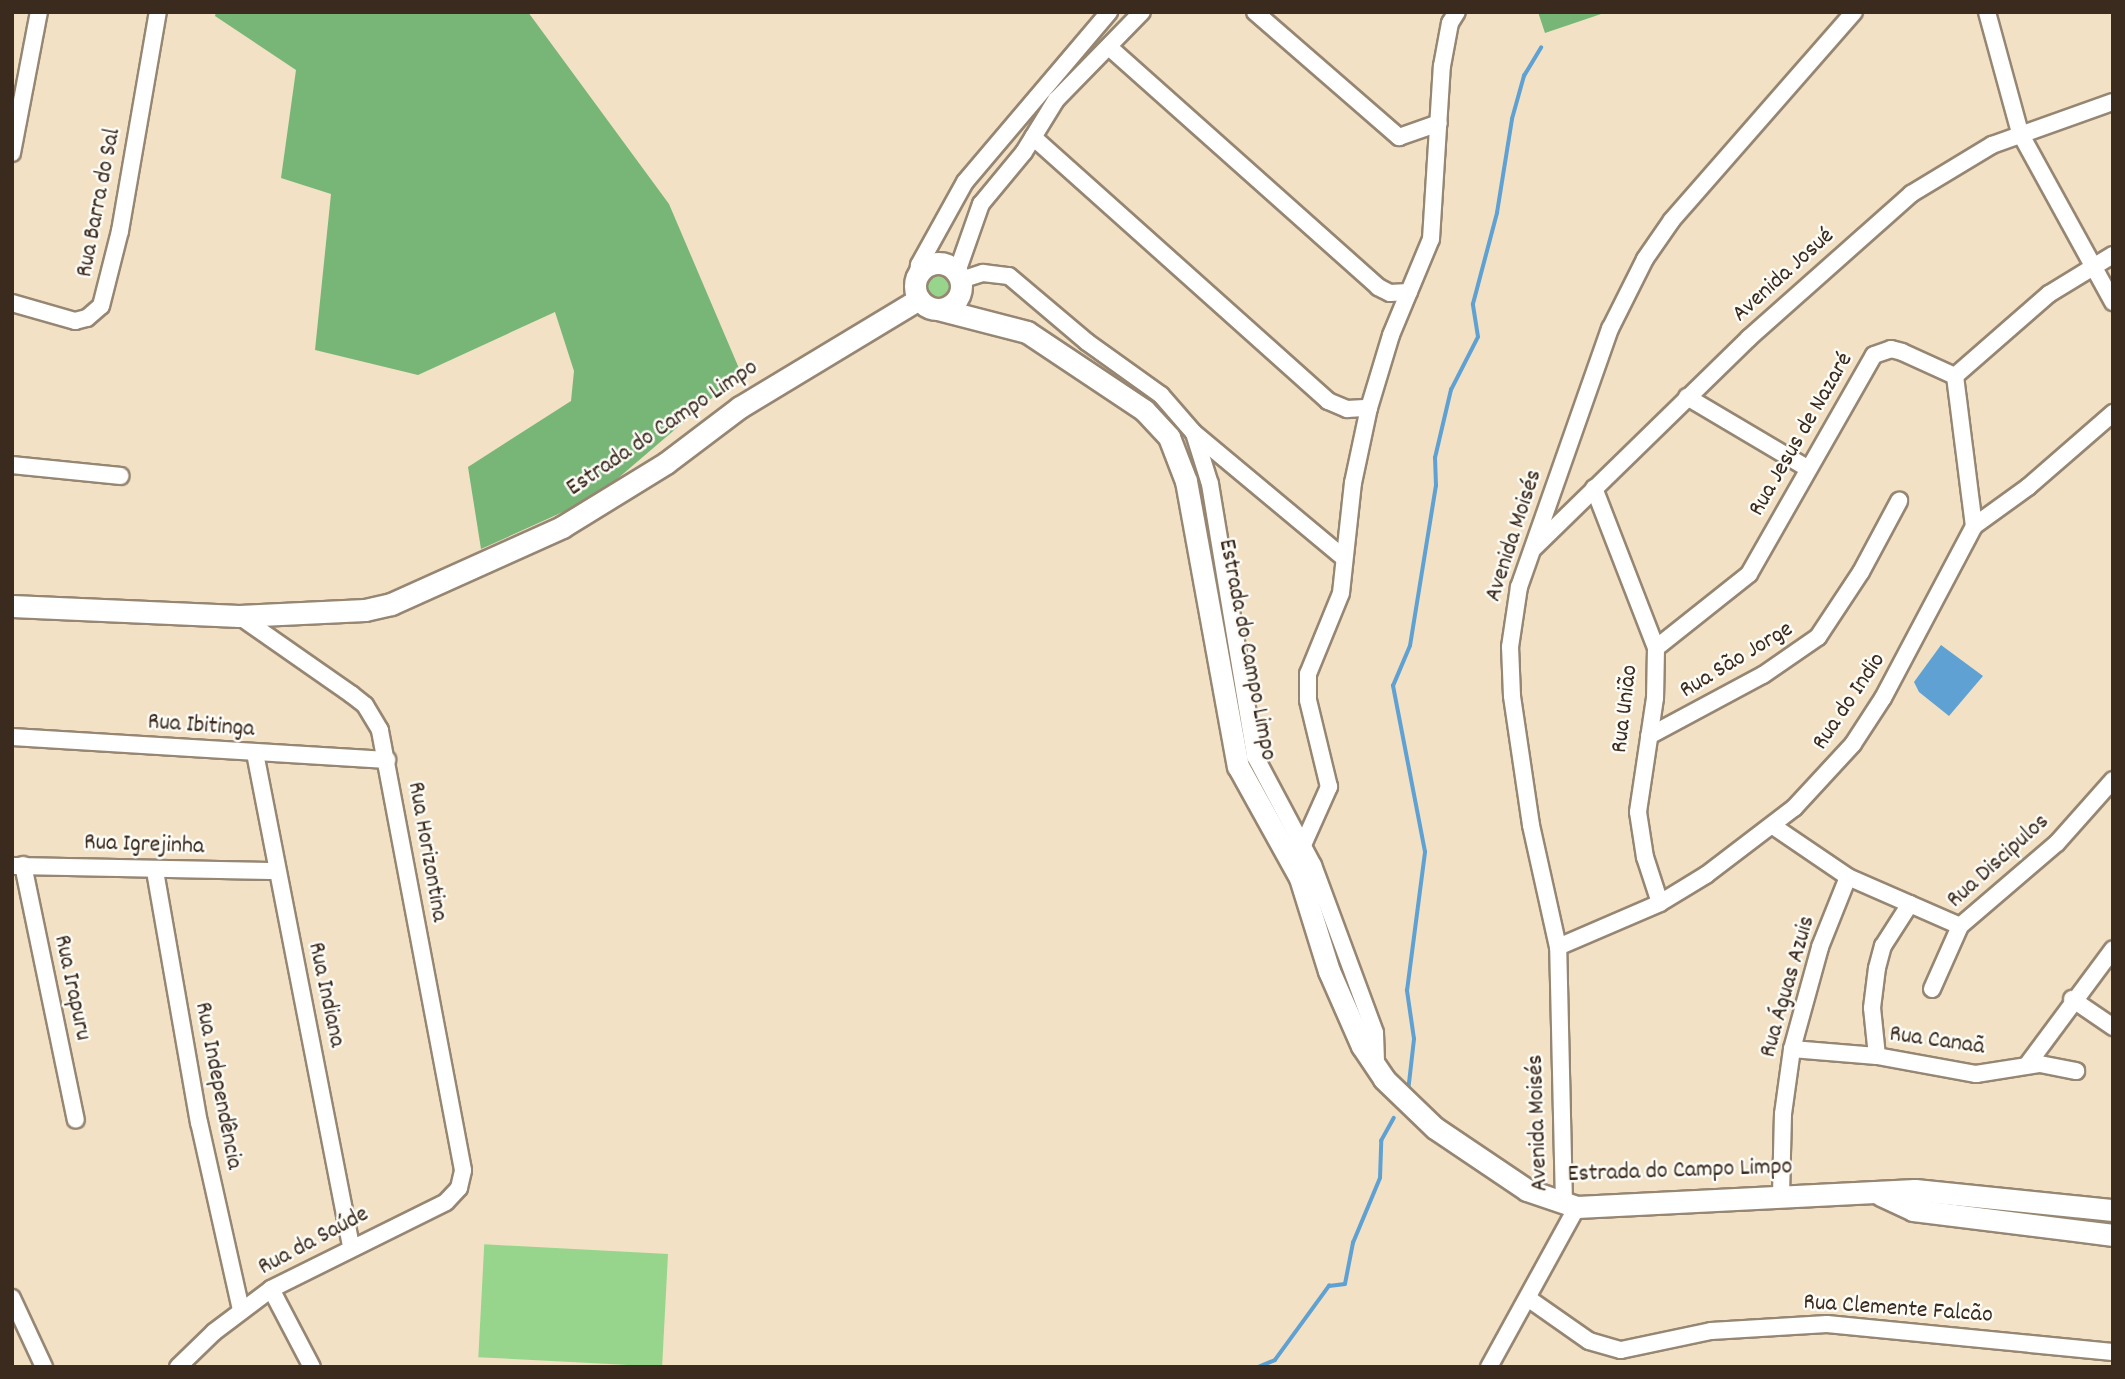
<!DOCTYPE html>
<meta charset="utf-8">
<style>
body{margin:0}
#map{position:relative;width:2125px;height:1379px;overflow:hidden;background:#f2e1c5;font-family:Dekko,sans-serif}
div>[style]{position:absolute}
.green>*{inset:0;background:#96d58b;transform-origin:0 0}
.round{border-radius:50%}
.forest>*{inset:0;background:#78b677}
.water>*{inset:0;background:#5ea1d2}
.stream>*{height:3.5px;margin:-1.75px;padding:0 1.75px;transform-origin:1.75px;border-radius:1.75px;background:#5ea1d2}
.roads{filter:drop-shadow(2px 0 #968672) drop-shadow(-2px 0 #968672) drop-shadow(0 2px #968672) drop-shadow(0 -2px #968672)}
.street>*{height:16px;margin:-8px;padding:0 8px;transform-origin:8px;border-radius:8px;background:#fff}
.secondary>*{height:21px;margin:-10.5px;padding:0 10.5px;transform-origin:10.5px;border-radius:10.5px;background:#fff}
.secondary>.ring{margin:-10.5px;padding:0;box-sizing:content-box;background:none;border:21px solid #fff;border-radius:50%}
span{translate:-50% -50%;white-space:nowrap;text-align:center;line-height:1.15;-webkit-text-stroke:5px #fdfcf7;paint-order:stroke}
.street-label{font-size:24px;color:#3b2a1e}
.frame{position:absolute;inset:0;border:14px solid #3b2a1e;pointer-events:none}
</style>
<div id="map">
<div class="green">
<div class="round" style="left:924px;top:272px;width:30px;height:30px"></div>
<div style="left:668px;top:1254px;width:113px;height:184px;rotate:93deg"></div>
</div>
<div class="forest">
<div style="clip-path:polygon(216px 12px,528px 12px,669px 204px,741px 373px,596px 497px,481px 549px,468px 467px,571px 401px,574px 371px,555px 312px,418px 375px,315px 350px,331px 194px,281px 178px,296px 70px,215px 16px)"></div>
<div style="clip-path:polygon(1538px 12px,1607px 12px,1545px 33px)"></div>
</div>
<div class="water">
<div style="clip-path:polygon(1941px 645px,1983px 676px,1949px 716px,1919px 692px,1914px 682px)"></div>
</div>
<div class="stream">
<div style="left:1408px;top:1092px;width:53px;rotate:-83.5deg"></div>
<div style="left:1414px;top:1039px;width:49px;rotate:-98.3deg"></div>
<div style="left:1407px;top:991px;width:140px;rotate:-82.6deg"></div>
<div style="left:1425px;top:852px;width:169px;rotate:-100.9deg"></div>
<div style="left:1393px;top:686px;width:43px;rotate:-67deg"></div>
<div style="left:1410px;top:646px;width:162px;rotate:-80.8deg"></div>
<div style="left:1436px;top:486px;width:28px;rotate:-92deg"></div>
<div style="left:1435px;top:458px;width:70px;rotate:-76.8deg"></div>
<div style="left:1451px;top:390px;width:59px;rotate:-63deg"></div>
<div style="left:1478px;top:337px;width:33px;rotate:-99deg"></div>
<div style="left:1473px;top:304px;width:94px;rotate:-75.2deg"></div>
<div style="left:1497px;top:213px;width:95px;rotate:-80.9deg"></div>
<div style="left:1512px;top:119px;width:45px;rotate:-74.4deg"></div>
<div style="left:1524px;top:76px;width:33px;rotate:-59deg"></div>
<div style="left:1258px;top:1367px;width:18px;rotate:-22deg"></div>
<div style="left:1275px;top:1360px;width:92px;rotate:-53.9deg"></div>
<div style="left:1329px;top:1286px;width:16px;rotate:-7deg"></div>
<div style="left:1345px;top:1284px;width:42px;rotate:-79deg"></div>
<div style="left:1353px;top:1243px;width:70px;rotate:-67.4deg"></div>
<div style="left:1380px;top:1178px;width:37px;rotate:-88deg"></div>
<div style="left:1381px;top:1141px;width:26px;rotate:-61deg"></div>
</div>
<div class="roads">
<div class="street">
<div style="left:1255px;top:12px;width:191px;rotate:41deg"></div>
<div style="left:1399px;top:137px;width:42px;rotate:-19.3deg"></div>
<div style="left:1987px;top:12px;width:125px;rotate:74.7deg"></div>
<div style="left:2020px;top:133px;width:193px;rotate:61.2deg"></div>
<div style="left:1109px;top:47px;width:361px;rotate:41.7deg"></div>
<div style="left:1378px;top:287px;width:13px;rotate:27deg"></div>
<div style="left:1390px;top:293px;width:19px;rotate:-3deg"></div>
<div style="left:1033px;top:137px;width:396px;rotate:41.8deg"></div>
<div style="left:1328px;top:401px;width:21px;rotate:23deg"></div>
<div style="left:1347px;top:409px;width:22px;rotate:-3deg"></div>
<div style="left:12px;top:153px;width:144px;rotate:-79.2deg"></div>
<div style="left:957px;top:272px;width:72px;rotate:-70.6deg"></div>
<div style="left:981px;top:204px;width:67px;rotate:-50.4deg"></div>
<div style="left:1024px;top:152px;width:61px;rotate:-58.4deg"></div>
<div style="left:1056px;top:100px;width:123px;rotate:-45.7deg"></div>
<div style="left:918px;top:274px;width:9px;rotate:-84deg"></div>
<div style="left:919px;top:265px;width:95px;rotate:-61deg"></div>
<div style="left:965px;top:182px;width:223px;rotate:-49.7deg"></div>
<div style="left:961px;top:280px;width:23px;rotate:-18deg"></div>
<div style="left:983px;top:273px;width:26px;rotate:7deg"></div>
<div style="left:1009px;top:276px;width:102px;rotate:40.2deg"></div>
<div style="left:1087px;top:342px;width:91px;rotate:35.6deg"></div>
<div style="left:1161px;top:395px;width:50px;rotate:49deg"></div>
<div style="left:1194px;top:433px;width:53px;rotate:72.6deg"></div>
<div style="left:1210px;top:484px;width:276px;rotate:80.6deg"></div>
<div style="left:1255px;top:756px;width:123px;rotate:62deg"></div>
<div style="left:1313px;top:865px;width:179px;rotate:69.7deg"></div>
<div style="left:1375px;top:1033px;width:28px;rotate:88deg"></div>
<div style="left:12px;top:303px;width:66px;rotate:15.9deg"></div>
<div style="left:75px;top:321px;width:12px;rotate:-14deg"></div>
<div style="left:87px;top:318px;width:18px;rotate:-41deg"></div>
<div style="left:101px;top:306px;width:77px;rotate:-75.8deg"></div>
<div style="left:120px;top:231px;width:222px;rotate:-80.2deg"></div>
<div style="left:1955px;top:376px;width:125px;rotate:-41.1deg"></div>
<div style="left:2049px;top:294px;width:75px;rotate:-31.4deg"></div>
<div style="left:1955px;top:376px;width:151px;rotate:82.8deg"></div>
<div style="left:1687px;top:397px;width:139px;rotate:30.6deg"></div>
<div style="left:1194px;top:433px;width:195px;rotate:39.8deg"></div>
<div style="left:12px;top:465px;width:109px;rotate:5.8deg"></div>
<div style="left:1594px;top:488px;width:172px;rotate:68.8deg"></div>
<div style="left:1656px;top:648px;width:50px;rotate:91.1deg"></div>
<div style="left:1655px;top:698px;width:115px;rotate:98.5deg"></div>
<div style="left:1638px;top:812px;width:46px;rotate:81.2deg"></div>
<div style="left:1645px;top:857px;width:48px;rotate:71.9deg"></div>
<div style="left:1535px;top:547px;width:299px;rotate:-44.3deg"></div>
<div style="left:1749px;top:338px;width:217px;rotate:-41.6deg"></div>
<div style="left:1911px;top:194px;width:95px;rotate:-31.2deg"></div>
<div style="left:1992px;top:145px;width:128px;rotate:-19.6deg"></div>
<div style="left:1656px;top:648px;width:119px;rotate:-38.5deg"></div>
<div style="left:1749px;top:574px;width:252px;rotate:-60.3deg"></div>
<div style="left:1874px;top:355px;width:18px;rotate:-19deg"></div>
<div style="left:1891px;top:349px;width:11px;rotate:15deg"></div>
<div style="left:1902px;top:352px;width:58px;rotate:24.4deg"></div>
<div style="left:1649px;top:736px;width:129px;rotate:-28.2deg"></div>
<div style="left:1763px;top:675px;width:67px;rotate:-34.6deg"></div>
<div style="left:1818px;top:637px;width:78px;rotate:-56.5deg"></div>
<div style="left:1861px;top:572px;width:81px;rotate:-61.8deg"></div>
<div style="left:12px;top:737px;width:376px;rotate:3.5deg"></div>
<div style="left:255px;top:753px;width:502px;rotate:78.98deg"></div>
<div style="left:1773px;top:826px;width:91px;rotate:34.2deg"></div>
<div style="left:1848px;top:877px;width:122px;rotate:23.6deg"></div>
<div style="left:1303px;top:845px;width:64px;rotate:-65.9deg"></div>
<div style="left:1329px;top:787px;width:89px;rotate:-103.6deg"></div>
<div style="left:1308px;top:700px;width:26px;rotate:-90deg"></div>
<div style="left:1308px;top:674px;width:87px;rotate:-67.8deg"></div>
<div style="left:1341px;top:593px;width:111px;rotate:-83.8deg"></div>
<div style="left:1353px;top:483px;width:77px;rotate:-78deg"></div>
<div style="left:1369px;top:408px;width:76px;rotate:-73.2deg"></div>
<div style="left:1391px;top:335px;width:104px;rotate:-67.4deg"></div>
<div style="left:1431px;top:239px;width:173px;rotate:-86.4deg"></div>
<div style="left:1442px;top:66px;width:44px;rotate:-79.5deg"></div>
<div style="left:1450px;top:23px;width:13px;rotate:-58deg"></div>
<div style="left:23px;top:865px;width:260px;rotate:78.3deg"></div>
<div style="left:12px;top:866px;width:263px;rotate:1.1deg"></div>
<div style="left:155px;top:871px;width:255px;rotate:80.1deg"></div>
<div style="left:199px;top:1122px;width:193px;rotate:77.4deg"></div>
<div style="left:1558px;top:947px;width:111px;rotate:-23.3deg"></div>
<div style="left:1660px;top:903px;width:54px;rotate:-31.3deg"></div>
<div style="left:1706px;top:875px;width:111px;rotate:-37.3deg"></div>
<div style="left:1794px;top:808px;width:87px;rotate:-47.3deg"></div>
<div style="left:1853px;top:744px;width:55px;rotate:-56.9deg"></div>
<div style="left:1883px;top:698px;width:195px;rotate:-62.1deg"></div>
<div style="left:1974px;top:526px;width:67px;rotate:-35.8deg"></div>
<div style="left:2028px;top:487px;width:113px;rotate:-41deg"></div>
<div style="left:1932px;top:989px;width:69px;rotate:-66deg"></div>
<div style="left:1960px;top:926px;width:128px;rotate:-40.6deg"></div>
<div style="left:2057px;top:843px;width:84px;rotate:-48.4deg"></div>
<div style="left:2072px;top:999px;width:50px;rotate:34.3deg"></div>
<div style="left:1792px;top:1049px;width:85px;rotate:4.7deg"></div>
<div style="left:1877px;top:1056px;width:101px;rotate:10.3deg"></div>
<div style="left:1976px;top:1074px;width:65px;rotate:-8.9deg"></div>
<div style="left:2040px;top:1064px;width:37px;rotate:11deg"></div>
<div style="left:1877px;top:1056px;width:48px;rotate:-95.9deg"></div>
<div style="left:1872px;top:1008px;width:40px;rotate:-82.9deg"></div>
<div style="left:1877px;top:968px;width:23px;rotate:-75deg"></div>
<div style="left:1883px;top:946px;width:50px;rotate:-57.3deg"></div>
<div style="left:2027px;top:1065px;width:144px;rotate:-53.4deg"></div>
<div style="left:1781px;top:1195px;width:81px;rotate:-88.6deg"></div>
<div style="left:1783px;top:1114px;width:66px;rotate:-82.1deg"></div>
<div style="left:1792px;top:1049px;width:106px;rotate:-74.6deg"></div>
<div style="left:1820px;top:947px;width:75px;rotate:-68.2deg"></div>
<div style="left:1564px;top:1204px;width:257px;rotate:-91.3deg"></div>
<div style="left:1558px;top:947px;width:125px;rotate:-102.5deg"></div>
<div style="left:1531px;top:825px;width:130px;rotate:-98.4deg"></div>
<div style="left:1512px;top:696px;width:49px;rotate:-92.3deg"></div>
<div style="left:1510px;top:647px;width:61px;rotate:-81.5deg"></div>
<div style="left:1519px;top:587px;width:274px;rotate:-70.6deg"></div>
<div style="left:1610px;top:329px;width:78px;rotate:-63.4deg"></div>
<div style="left:1645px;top:259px;width:47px;rotate:-55.3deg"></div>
<div style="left:1672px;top:220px;width:276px;rotate:-48.8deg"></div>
<div style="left:271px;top:1289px;width:88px;rotate:62.3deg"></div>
<div style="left:12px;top:1298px;width:76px;rotate:65.1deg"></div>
<div style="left:1529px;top:1299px;width:73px;rotate:35deg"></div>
<div style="left:1589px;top:1341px;width:33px;rotate:16deg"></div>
<div style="left:1621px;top:1350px;width:92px;rotate:-11.9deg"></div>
<div style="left:1711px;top:1331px;width:116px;rotate:-3.5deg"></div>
<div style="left:1827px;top:1324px;width:287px;rotate:5.6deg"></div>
<div style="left:178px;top:1367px;width:50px;rotate:-44.2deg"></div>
<div style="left:214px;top:1332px;width:71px;rotate:-37deg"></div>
<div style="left:271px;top:1289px;width:195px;rotate:-26.4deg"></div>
<div style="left:446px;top:1202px;width:19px;rotate:-47deg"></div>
<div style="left:459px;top:1188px;width:18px;rotate:-77deg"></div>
<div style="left:463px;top:1170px;width:448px;rotate:-100.7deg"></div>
<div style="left:380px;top:730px;width:29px;rotate:-121deg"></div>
<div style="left:365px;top:705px;width:18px;rotate:-142deg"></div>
<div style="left:351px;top:694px;width:136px;rotate:-145.1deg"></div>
<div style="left:1489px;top:1367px;width:183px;rotate:-61.2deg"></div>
</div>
<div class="secondary">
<div class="ring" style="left:915px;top:263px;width:25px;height:25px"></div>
<div style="left:938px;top:309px;width:92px;rotate:14.5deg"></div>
<div style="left:1027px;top:332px;width:141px;rotate:33.7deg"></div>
<div style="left:1144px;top:410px;width:37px;rotate:47deg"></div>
<div style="left:1169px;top:437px;width:47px;rotate:68.9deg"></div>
<div style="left:1186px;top:481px;width:290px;rotate:79.7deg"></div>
<div style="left:1238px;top:766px;width:128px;rotate:61deg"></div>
<div style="left:1300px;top:878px;width:97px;rotate:72.7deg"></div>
<div style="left:1329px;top:971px;width:82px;rotate:66.3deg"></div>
<div style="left:1362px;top:1046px;width:40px;rotate:56deg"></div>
<div style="left:1384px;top:1079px;width:71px;rotate:43.9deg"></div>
<div style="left:1435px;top:1128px;width:111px;rotate:34deg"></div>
<div style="left:1527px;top:1190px;width:53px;rotate:18.8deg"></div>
<div style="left:1577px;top:1207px;width:338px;rotate:-2.9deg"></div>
<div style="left:1915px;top:1190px;width:199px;rotate:5.8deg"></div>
<div style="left:12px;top:606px;width:227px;rotate:2.5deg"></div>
<div style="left:239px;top:616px;width:126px;rotate:-2.7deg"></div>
<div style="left:365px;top:610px;width:27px;rotate:-13deg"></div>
<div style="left:391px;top:604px;width:188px;rotate:-24.2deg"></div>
<div style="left:562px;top:527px;width:122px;rotate:-31.6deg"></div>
<div style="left:666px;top:463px;width:93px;rotate:-37.1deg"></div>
<div style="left:740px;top:407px;width:209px;rotate:-31.1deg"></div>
<div style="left:1881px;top:1195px;width:35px;rotate:25deg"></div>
<div style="left:1913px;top:1210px;width:202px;rotate:7.1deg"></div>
</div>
</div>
<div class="street-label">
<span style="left:100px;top:203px;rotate:-79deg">Rua Barra do Sal</span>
<span style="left:1784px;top:276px;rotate:-42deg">Avenida Josué</span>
<span style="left:663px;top:429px;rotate:-34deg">Estrada do Campo Limpo</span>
<span style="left:1802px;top:435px;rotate:-60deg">Rua Jesus de Nazaré</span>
<span style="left:1515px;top:536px;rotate:-72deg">Avenida Moisés</span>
<span style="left:1246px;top:650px;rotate:79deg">Estrada do Campo Limpo</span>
<span style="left:1737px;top:661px;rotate:-31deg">Rua São Jorge</span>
<span style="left:1850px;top:702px;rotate:-56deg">Rua do Indio</span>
<span style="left:1626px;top:709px;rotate:-83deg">Rua União</span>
<span style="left:201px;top:727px;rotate:4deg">Rua Ibitinga</span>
<span style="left:144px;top:846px;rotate:2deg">Rua Igrejinha</span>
<span style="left:426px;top:852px;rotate:80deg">Rua Horizontina</span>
<span style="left:1999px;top:862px;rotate:-42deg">Rua Discipulos</span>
<span style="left:1789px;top:987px;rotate:-74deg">Rua Águas Azuis</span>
<span style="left:71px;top:988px;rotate:78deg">Rua Irapuru</span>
<span style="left:325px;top:995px;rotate:78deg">Rua Indiana</span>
<span style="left:1937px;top:1042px;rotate:8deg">Rua Canaã</span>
<span style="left:217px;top:1086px;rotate:79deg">Rua Independência</span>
<span style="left:1539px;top:1123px;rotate:-92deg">Avenida Moisés</span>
<span style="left:1680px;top:1172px;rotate:-2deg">Estrada do Campo Limpo</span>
<span style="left:314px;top:1242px;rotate:-28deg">Rua da Saúde</span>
<span style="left:1898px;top:1310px;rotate:4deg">Rua Clemente Falcão</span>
</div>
<div class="frame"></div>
</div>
